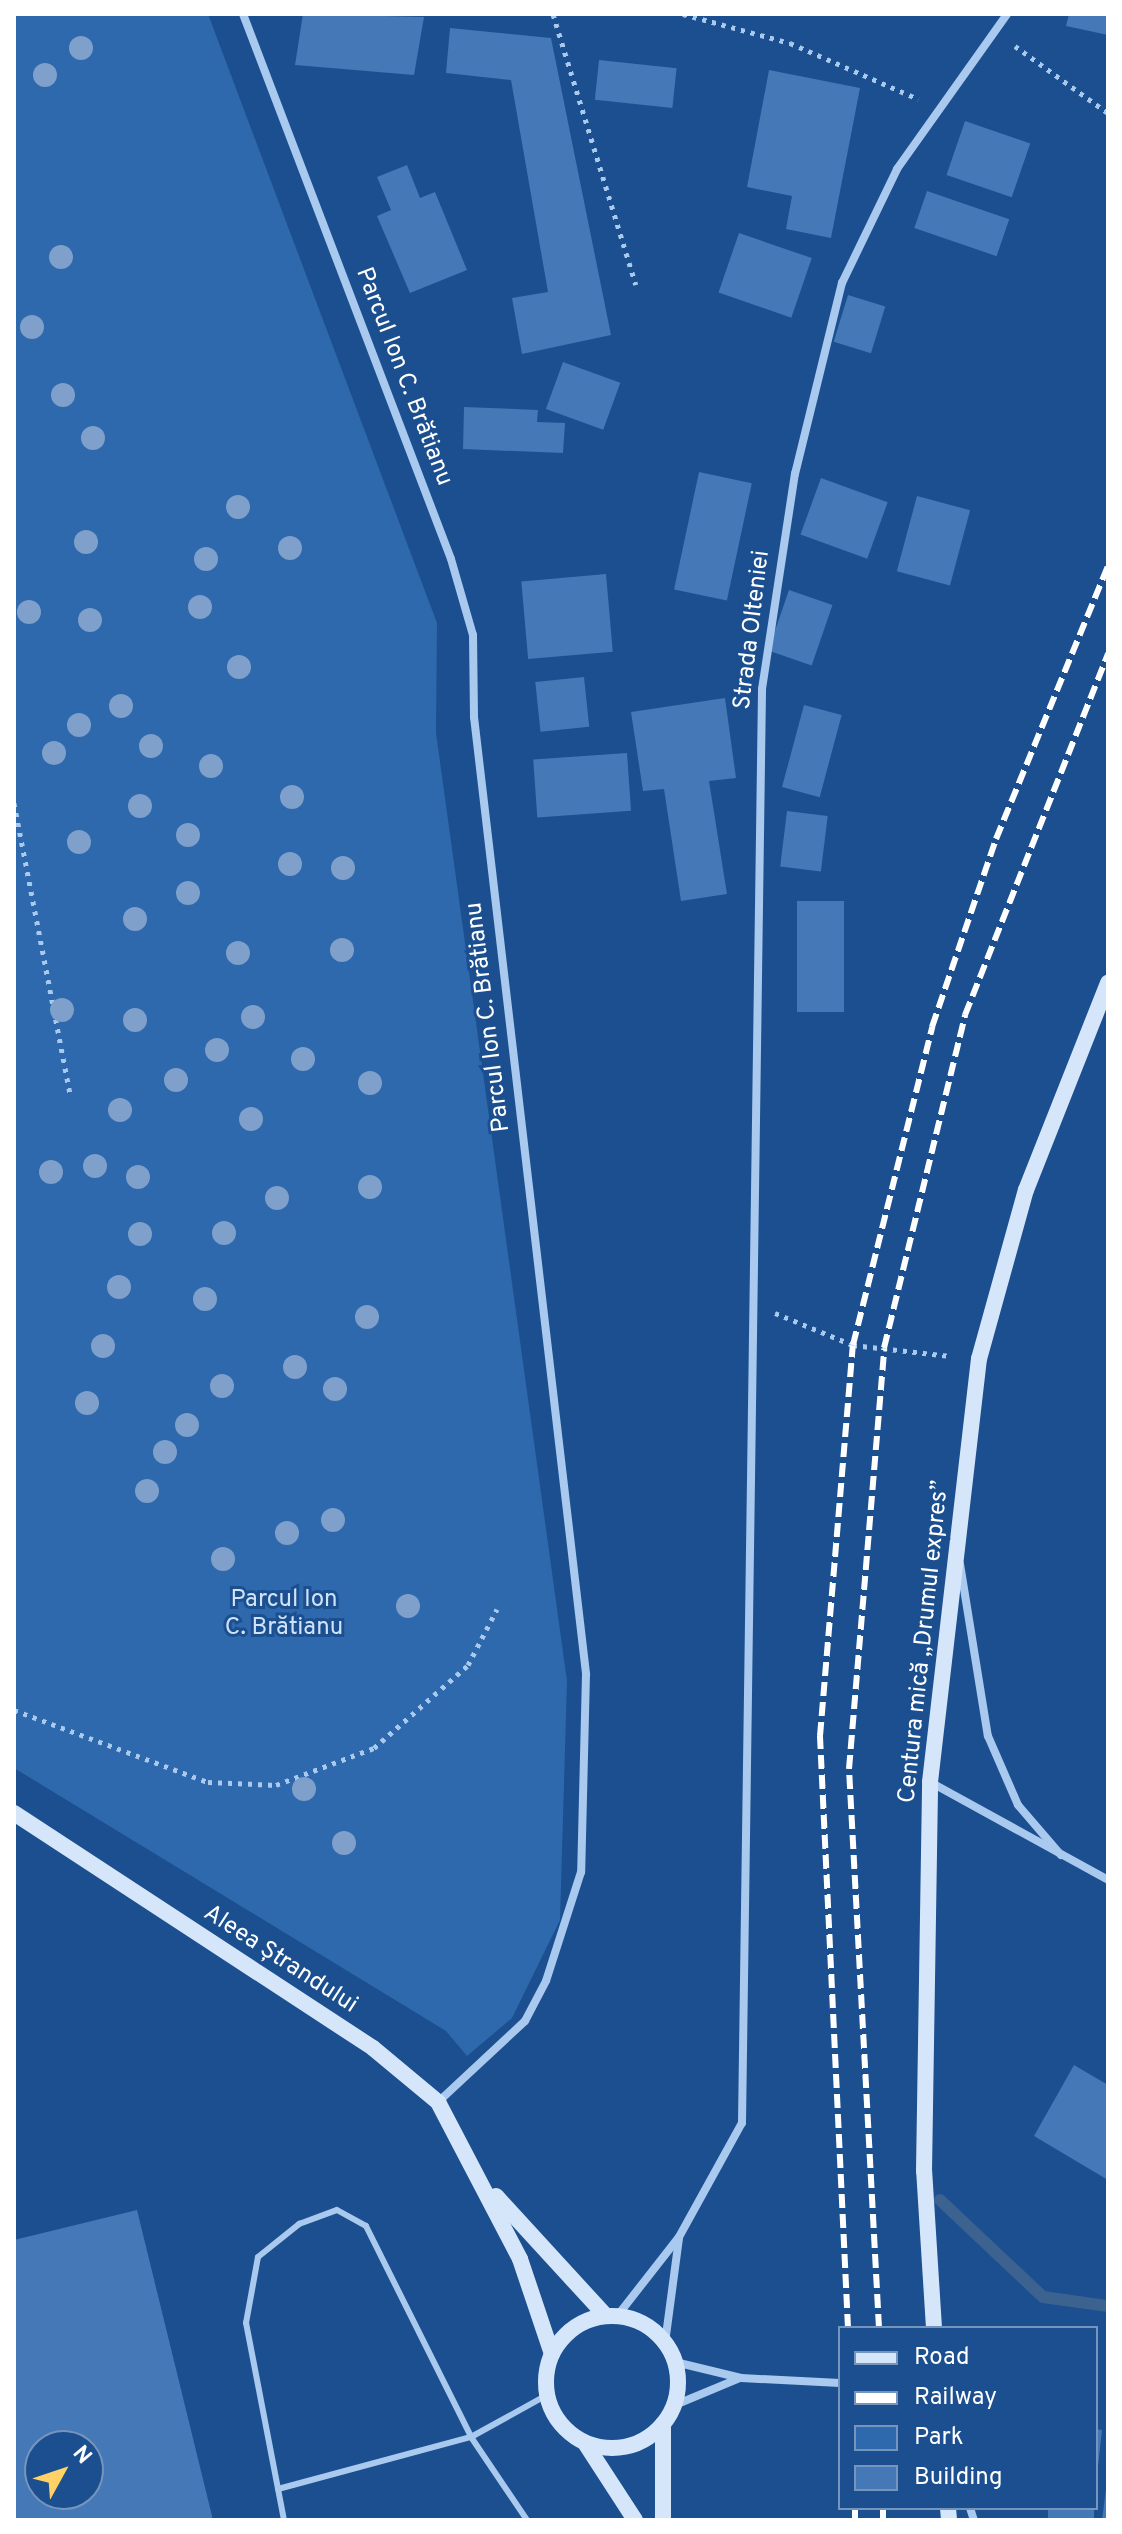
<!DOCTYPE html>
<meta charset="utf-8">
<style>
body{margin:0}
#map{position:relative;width:1122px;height:2534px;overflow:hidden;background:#1b4f8f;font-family:Overpass,sans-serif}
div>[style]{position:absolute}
.green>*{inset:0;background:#2e69ad}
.stream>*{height:12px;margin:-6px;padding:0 6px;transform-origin:6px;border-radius:6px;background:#3c6290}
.building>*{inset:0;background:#4478b7;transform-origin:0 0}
.path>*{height:5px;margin-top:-2.5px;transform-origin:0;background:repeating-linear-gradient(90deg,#a9c9ee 0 4px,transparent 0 10px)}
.lane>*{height:6px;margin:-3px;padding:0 3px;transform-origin:3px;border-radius:3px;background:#a9c9ee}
.street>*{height:8px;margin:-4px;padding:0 4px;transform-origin:4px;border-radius:4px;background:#a9c9ee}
.secondary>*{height:16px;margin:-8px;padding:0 8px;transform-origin:8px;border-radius:8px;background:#d6e6fa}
.secondary>.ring{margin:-8px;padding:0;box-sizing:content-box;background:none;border:16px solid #d6e6fa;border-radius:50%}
.rail>*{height:6px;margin-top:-3px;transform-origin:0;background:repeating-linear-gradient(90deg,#fff 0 14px,transparent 0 20px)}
.trees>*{width:24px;height:24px;margin:-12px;border-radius:50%;background:#7ea0ca}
span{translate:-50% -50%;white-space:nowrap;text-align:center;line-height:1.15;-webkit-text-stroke:6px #1b4f8f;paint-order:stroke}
.street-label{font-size:24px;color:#fff}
.park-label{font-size:24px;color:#cfe3fa}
.frame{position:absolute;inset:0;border:16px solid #fff;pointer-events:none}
.legend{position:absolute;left:838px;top:2326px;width:260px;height:184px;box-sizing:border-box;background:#1b4f8f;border:2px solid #7695bc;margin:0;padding:10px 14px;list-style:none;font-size:24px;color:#fff}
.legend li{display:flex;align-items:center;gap:16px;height:40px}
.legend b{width:40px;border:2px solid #7695bc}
.north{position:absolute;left:24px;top:2430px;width:80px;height:80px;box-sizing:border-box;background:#1b4f8f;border:2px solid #7695bc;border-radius:50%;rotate:50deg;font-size:22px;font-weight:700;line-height:32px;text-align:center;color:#fff}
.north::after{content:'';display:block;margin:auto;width:28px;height:36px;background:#ffd166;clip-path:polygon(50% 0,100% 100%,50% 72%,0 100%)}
</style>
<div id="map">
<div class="green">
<div style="clip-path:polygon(14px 14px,208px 14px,437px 623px,436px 733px,567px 1681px,560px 1920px,512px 2018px,467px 2056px,446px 2031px,14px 1768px)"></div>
</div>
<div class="stream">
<div style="left:940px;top:2200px;width:141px;rotate:43.3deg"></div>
<div style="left:1043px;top:2297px;width:66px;rotate:7.9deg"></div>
</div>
<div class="building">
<div style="clip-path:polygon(303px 14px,424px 17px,414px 75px,295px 65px)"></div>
<div style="clip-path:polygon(1069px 14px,1108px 14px,1108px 35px,1066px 26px)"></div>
<div style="clip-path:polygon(450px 28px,551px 38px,611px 335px,522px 354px,512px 298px,548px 292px,511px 80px,446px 73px)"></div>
<div style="left:599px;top:60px;width:78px;height:40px;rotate:6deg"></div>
<div style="clip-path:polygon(769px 70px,860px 88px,831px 238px,786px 229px,792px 196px,747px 187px)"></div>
<div style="left:965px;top:121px;width:69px;height:57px;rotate:19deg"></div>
<div style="clip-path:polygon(407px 165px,420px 198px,435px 192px,467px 270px,410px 293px,377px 216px,391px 210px,377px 177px)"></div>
<div style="left:927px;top:191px;width:87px;height:39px;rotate:19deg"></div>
<div style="left:739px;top:233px;width:77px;height:63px;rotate:19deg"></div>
<div style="left:848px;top:295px;width:39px;height:49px;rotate:17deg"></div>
<div style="left:563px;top:362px;width:61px;height:50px;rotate:20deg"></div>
<div style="clip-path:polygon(464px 407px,538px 410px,537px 422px,565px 423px,563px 453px,463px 449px)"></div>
<div style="left:699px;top:472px;width:54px;height:120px;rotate:12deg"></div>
<div style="left:821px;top:478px;width:71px;height:60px;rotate:20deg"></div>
<div style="left:917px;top:496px;width:55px;height:78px;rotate:15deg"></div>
<div style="left:606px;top:574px;width:78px;height:85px;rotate:85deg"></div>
<div style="left:789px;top:590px;width:46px;height:64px;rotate:19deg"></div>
<div style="left:584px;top:677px;width:50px;height:49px;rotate:84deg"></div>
<div style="clip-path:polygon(725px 698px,736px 778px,709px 781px,727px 894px,681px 901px,664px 789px,643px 791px,631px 712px)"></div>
<div style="left:804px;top:705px;width:39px;height:85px;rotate:15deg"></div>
<div style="left:627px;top:753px;width:58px;height:94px;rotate:86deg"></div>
<div style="left:787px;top:811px;width:41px;height:56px;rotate:7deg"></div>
<div style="left:797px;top:901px;width:47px;height:111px"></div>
<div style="clip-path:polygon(1074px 2065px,1108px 2085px,1108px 2180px,1034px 2136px)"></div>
<div style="clip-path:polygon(evenodd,137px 2210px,213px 2520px,14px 2520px,14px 2240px,137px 2210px,40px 2446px,88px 2446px,88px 2494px,40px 2494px,40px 2446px)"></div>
<div style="clip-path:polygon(1096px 2429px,1102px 2430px,1098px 2466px,1096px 2466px)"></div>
<div style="clip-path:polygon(1106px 2489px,1108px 2520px,1102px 2520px)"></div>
<div style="left:1048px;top:2508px;width:46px;height:12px"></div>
</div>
<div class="path">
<div style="left:553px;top:14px;width:283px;rotate:73deg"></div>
<div style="left:683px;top:14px;width:111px;rotate:15.2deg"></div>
<div style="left:790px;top:43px;width:140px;rotate:23.6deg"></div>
<div style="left:1015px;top:46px;width:115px;rotate:35.8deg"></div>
<div style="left:14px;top:803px;width:295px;rotate:79.1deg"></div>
<div style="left:775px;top:1313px;width:84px;rotate:22.3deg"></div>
<div style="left:853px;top:1345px;width:98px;rotate:6.5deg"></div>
<div style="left:14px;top:1710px;width:207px;rotate:20.4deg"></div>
<div style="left:208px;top:1782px;width:68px;rotate:2.5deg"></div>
<div style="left:276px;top:1785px;width:105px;rotate:-20.7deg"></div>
<div style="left:374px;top:1748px;width:125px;rotate:-41.4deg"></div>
<div style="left:468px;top:1665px;width:63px;rotate:-62.6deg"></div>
</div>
<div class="lane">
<div style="left:278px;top:2489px;width:200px;rotate:-15.1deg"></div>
<div style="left:471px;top:2437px;width:87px;rotate:-28.9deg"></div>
<div style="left:284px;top:2520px;width:201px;rotate:-100.9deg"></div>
<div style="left:246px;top:2323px;width:67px;rotate:-79.7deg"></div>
<div style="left:258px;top:2257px;width:53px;rotate:-38.8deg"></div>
<div style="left:299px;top:2224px;width:40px;rotate:-20.2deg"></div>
<div style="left:337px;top:2210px;width:33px;rotate:29deg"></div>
<div style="left:366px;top:2226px;width:236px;rotate:63.5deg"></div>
<div style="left:471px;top:2437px;width:100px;rotate:56deg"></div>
</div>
<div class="street">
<div style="left:243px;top:14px;width:583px;rotate:69.11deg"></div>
<div style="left:451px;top:559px;width:79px;rotate:73.9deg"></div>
<div style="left:473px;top:635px;width:82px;rotate:89.3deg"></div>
<div style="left:474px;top:717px;width:964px;rotate:83.32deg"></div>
<div style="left:586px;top:1674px;width:198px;rotate:91.4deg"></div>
<div style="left:581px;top:1872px;width:114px;rotate:107.8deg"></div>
<div style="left:546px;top:1981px;width:45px;rotate:117.7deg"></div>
<div style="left:525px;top:2021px;width:119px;rotate:137deg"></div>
<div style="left:960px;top:1564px;width:174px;rotate:80.8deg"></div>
<div style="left:988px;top:1736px;width:75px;rotate:66.5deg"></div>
<div style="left:1018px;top:1805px;width:66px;rotate:49.3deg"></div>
<div style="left:930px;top:1782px;width:203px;rotate:28.8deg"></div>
<div style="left:618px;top:2315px;width:99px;rotate:-52deg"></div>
<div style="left:679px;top:2237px;width:130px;rotate:-61.1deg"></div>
<div style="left:742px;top:2123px;width:1434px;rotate:-89.2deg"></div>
<div style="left:762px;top:689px;width:218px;rotate:-81.3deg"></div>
<div style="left:795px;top:474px;width:197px;rotate:-76.2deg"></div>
<div style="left:842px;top:283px;width:127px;rotate:-64.2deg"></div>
<div style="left:897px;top:169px;width:190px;rotate:-54.6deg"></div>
<div style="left:665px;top:2343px;width:106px;rotate:-82.4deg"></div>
<div style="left:675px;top:2362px;width:68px;rotate:13.6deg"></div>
<div style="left:741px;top:2378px;width:99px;rotate:2.9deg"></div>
<div style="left:675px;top:2405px;width:70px;rotate:-22.6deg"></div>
<div style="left:970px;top:2508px;width:13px;rotate:72deg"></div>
</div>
<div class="secondary">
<div style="left:14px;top:1813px;width:429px;rotate:33.2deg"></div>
<div style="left:373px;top:2048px;width:85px;rotate:39.7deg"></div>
<div style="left:438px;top:2102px;width:177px;rotate:62.4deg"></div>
<div style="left:520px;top:2259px;width:100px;rotate:71.4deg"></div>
<div style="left:496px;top:2196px;width:160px;rotate:47.5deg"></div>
<div class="ring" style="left:546px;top:2316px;width:116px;height:116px"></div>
<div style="left:934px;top:2328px;width:157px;rotate:-93.6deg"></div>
<div style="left:924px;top:2171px;width:389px;rotate:-89.1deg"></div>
<div style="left:930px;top:1782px;width:426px;rotate:-83.4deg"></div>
<div style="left:979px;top:1359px;width:175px;rotate:-74.5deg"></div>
<div style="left:1026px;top:1190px;width:223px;rotate:-68.4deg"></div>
<div style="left:585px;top:2443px;width:92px;rotate:57deg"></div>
<div style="left:948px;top:2508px;width:12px;rotate:85deg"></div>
<div style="left:663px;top:2520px;width:96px;rotate:-90deg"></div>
</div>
<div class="rail">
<div style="left:848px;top:2328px;width:593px;rotate:-92.71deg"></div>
<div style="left:820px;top:1736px;width:392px;rotate:-85.2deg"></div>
<div style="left:853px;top:1345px;width:328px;rotate:-76deg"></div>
<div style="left:932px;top:1027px;width:199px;rotate:-71.2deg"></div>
<div style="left:996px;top:839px;width:295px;rotate:-67.7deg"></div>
<div style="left:879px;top:2328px;width:560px;rotate:-93.07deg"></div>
<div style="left:849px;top:1769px;width:422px;rotate:-85.2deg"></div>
<div style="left:884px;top:1348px;width:343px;rotate:-76.3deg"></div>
<div style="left:965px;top:1015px;width:389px;rotate:-68.4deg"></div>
<div style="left:855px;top:2508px;width:12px;rotate:90deg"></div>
<div style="left:883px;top:2508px;width:12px;rotate:90deg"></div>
</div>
<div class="trees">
<div style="left:81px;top:48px"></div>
<div style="left:45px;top:75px"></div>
<div style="left:61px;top:257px"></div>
<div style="left:32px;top:327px"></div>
<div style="left:63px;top:395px"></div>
<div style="left:93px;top:438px"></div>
<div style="left:238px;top:507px"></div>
<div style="left:86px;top:542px"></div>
<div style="left:290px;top:548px"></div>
<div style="left:206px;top:559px"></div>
<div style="left:200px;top:607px"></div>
<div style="left:29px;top:612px"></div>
<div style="left:90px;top:620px"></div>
<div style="left:239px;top:667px"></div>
<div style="left:121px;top:706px"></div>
<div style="left:79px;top:725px"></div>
<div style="left:151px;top:746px"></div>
<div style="left:54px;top:753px"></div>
<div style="left:211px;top:766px"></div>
<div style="left:292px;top:797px"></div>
<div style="left:140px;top:806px"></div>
<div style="left:188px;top:835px"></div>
<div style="left:79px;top:842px"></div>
<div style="left:290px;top:864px"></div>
<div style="left:343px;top:868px"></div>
<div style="left:188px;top:893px"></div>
<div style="left:135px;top:919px"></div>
<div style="left:342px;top:950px"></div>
<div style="left:238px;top:953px"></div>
<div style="left:62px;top:1010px"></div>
<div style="left:253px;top:1017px"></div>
<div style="left:135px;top:1020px"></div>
<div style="left:217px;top:1050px"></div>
<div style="left:303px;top:1059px"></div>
<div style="left:176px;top:1080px"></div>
<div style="left:370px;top:1083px"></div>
<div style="left:120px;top:1110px"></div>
<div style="left:251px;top:1119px"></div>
<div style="left:95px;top:1166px"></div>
<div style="left:51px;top:1172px"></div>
<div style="left:138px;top:1177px"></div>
<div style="left:370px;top:1187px"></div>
<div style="left:277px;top:1198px"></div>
<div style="left:224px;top:1233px"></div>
<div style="left:140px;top:1234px"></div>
<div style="left:119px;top:1287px"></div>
<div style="left:205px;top:1299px"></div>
<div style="left:367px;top:1317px"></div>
<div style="left:103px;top:1346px"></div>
<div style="left:295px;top:1367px"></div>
<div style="left:222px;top:1386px"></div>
<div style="left:335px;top:1389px"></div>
<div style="left:87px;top:1403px"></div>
<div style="left:187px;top:1425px"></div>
<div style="left:165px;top:1452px"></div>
<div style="left:147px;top:1491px"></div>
<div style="left:333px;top:1520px"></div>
<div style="left:287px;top:1533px"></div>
<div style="left:223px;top:1559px"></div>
<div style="left:408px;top:1606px"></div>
<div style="left:304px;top:1789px"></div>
<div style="left:344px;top:1843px"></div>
</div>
<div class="street-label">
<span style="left:403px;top:377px;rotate:69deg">Parcul Ion C. Brătianu</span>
<span style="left:753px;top:630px;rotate:-83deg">Strada Olteniei</span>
<span style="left:489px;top:1017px;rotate:-97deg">Parcul Ion C. Brătianu</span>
<span style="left:925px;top:1642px;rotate:-84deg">Centura mică „Drumul expres”</span>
<span style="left:280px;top:1960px;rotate:33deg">Aleea Ștrandului</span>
</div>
<div class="park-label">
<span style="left:284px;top:1615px">Parcul Ion<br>C. Brătianu</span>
</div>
<div class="frame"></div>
<ul class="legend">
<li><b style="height:10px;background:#d6e6fa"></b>Road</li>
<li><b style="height:10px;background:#fff"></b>Railway</li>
<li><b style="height:22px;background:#2e69ad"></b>Park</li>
<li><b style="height:22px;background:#4478b7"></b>Building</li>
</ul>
<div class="north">N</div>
</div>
